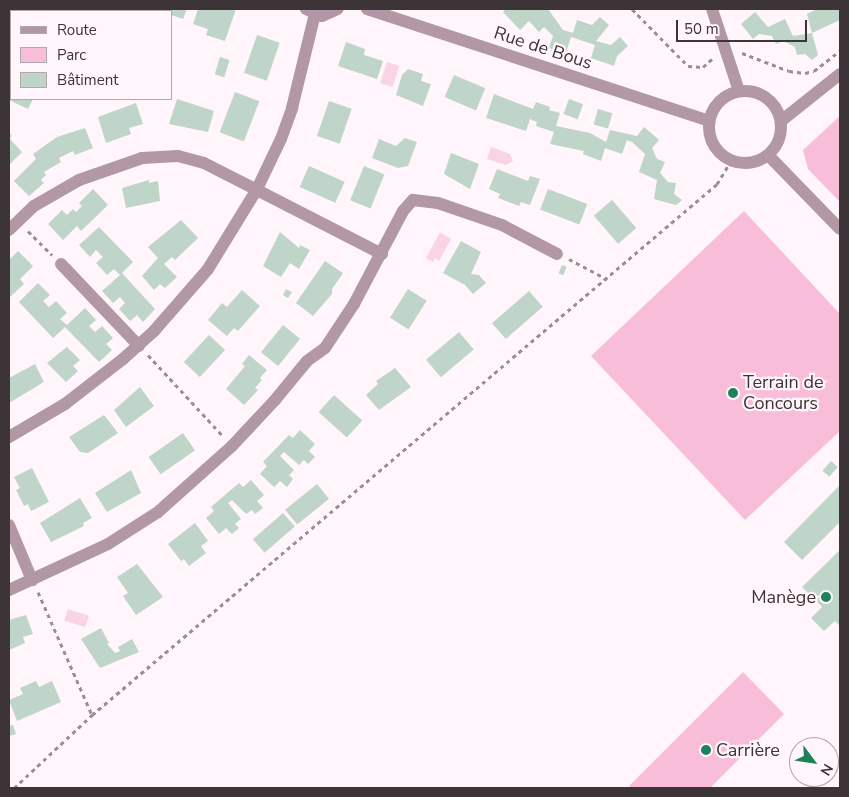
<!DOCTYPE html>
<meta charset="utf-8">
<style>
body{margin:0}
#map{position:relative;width:849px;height:797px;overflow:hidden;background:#fff5fa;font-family:"Nunito Sans",sans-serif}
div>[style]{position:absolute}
.green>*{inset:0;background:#f7bdd9}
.water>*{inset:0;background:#f9d4e5;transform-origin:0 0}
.building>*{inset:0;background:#bfd5c9;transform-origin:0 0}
.path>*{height:3px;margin-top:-1.5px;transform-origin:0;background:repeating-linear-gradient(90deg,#988e93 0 4px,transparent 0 8px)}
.minor>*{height:12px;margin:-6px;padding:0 6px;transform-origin:6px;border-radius:6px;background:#b198a4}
.minor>.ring{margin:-6px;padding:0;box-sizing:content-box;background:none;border:12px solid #b198a4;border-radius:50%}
.dots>*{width:14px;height:14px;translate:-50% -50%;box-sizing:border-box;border:2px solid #fff5fa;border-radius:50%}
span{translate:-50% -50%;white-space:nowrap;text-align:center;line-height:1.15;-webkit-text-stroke:4.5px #fff5fa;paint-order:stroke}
.street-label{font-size:18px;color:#3d3438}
.poi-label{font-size:18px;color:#3d3438}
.left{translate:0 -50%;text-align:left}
.right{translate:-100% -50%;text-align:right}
.frame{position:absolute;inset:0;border:10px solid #3d3438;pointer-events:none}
.legend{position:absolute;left:10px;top:10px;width:162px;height:90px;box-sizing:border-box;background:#fff5fa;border:1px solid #b1a8ac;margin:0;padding:6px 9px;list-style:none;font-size:15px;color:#3d3438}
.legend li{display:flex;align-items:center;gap:10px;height:25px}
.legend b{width:25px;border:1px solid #b1a8ac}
.north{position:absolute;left:789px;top:737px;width:50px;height:50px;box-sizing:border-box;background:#fff5fa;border:1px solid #b1a8ac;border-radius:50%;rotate:121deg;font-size:14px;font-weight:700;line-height:20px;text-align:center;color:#3d3438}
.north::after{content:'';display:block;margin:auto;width:18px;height:22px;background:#1d815a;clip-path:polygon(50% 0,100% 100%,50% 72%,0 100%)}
.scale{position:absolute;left:676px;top:20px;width:131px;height:22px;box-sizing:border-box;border:2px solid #3d3438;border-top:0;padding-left:6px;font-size:15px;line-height:18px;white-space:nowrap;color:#3d3438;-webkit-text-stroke:4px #fff5fa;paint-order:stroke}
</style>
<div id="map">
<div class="green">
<div style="clip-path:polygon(840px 116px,840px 202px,808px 169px,803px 150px)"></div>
<div style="clip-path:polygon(744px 211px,840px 314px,840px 431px,745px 520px,591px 356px)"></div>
<div style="clip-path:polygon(743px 672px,784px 714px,710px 788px,631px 788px,629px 786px)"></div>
</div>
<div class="water">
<div style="left:387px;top:62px;width:13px;height:22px;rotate:18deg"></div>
<div style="clip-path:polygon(491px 147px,510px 154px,513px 161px,506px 165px,487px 159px)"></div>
<div style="clip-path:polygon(440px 232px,451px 239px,439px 261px,435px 258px,433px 262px,426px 258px)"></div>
<div style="left:68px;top:609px;width:22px;height:12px;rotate:18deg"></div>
</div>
<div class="building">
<div style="clip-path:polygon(154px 9px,187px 9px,183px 19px,171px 15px,171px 11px)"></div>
<div style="clip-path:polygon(198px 9px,236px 9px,225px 41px,206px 35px,208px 29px,193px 24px)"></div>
<div style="clip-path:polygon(506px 9px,548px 9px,563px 30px,573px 33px,577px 20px,592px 25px,600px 17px,609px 25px,596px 41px,611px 45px,620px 37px,628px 46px,617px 56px,614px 66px,591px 58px,595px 45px,571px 37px,565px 56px,548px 50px,553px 36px,544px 27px,539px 32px,529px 21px,520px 30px,503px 12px)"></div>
<div style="clip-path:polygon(817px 9px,840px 9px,840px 20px,812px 33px,807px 14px)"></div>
<div style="clip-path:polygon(755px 12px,768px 27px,785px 19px,793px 36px,812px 33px,818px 55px,812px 60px,805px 54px,797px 55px,795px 47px,783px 41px,776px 44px,772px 36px,759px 34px,753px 39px,741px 24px)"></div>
<div style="clip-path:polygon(11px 32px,11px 46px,9px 45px)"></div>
<div style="left:257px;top:35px;width:24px;height:40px;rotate:19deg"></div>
<div style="clip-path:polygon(346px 42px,365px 49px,364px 55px,383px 61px,377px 79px,338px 66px)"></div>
<div style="left:220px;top:57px;width:10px;height:18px;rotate:17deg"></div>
<div style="clip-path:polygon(408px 69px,423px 74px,421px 81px,431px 84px,423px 106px,396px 95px,402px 75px)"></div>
<div style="left:454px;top:75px;width:34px;height:24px;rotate:23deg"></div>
<div style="clip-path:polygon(11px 80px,11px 99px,33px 99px,28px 109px,9px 100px)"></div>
<div style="left:235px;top:92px;width:26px;height:43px;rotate:21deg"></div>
<div style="clip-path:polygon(494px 94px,533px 109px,536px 102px,550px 107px,549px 110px,560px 113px,556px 126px,590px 133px,606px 142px,610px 130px,637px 136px,644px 127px,659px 140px,652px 148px,657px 159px,665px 162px,660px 173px,668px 182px,676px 183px,674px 194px,682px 200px,676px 205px,654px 199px,657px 180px,639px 172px,645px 154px,632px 142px,627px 140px,622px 154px,605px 148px,601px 161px,583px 154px,584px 151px,550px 144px,554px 132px,536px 126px,537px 122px,530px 119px,526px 131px,486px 118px)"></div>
<div style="clip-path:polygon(177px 99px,214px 111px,208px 132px,169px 124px)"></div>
<div style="left:569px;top:99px;width:15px;height:16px;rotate:20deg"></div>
<div style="left:329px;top:101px;width:24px;height:37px;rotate:19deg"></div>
<div style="clip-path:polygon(136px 103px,143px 124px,129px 128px,131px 134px,106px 143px,98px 117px)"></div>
<div style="left:598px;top:109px;width:15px;height:16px;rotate:16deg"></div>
<div style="clip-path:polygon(85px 128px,93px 148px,75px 155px,73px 151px,59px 158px,61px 162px,44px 172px,46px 175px,41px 180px,44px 183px,29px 196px,14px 181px,36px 159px,33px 154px,57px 137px)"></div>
<div style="clip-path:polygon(9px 132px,12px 136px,9px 138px,22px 152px,9px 165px)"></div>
<div style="clip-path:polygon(405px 138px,417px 142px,408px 166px,398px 168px,372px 158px,379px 139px,396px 146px)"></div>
<div style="clip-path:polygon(451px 153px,479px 164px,470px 189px,444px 174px)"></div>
<div style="left:309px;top:166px;width:39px;height:23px;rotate:24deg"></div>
<div style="left:364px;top:166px;width:22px;height:37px;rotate:22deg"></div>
<div style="clip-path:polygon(497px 169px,528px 181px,530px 176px,540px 179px,530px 205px,521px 202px,519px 206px,498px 198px,500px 194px,489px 189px)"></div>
<div style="clip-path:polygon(149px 180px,149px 183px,158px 181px,160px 201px,126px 208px,122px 188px)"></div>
<div style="clip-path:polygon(93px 189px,108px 205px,81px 231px,77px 226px,63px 240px,48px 224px,62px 210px,67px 215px,73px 209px,76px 212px,82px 206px,79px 203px)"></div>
<div style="left:548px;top:189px;width:42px;height:22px;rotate:21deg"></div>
<div style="left:612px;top:200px;width:37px;height:24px;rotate:49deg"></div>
<div style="clip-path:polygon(181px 220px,198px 238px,175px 260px,172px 257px,164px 264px,177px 277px,165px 288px,160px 284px,154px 290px,142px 276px,158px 258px,148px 247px)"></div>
<div style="clip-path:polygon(99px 227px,133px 262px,122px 273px,155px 309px,143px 322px,137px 315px,130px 321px,119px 309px,125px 303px,120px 297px,113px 303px,102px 291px,120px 275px,114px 269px,107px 275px,96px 263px,103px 257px,96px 250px,90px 257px,79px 245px)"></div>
<div style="clip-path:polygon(280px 232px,299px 248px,300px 245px,310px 250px,299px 269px,290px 263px,281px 277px,263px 266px)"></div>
<div style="clip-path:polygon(461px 241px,481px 252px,471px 274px,479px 275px,486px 283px,473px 294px,465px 285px,443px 273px)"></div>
<div style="clip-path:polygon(18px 251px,33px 266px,20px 279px,24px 284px,9px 298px,9px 260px)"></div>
<div style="clip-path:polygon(325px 261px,343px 273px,332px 289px,332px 294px,313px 316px,296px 303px)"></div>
<div style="left:562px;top:265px;width:5px;height:9px;rotate:22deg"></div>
<div style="clip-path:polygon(38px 283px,50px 295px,43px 301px,49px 307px,56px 301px,67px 313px,60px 319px,67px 325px,85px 308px,96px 320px,89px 326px,95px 332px,102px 326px,113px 338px,106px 344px,112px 350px,99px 362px,65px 327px,53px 338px,19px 302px)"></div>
<div style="clip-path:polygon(286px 289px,292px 292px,288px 298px,283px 295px)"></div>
<div style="left:408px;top:289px;width:22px;height:34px;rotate:32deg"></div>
<div style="clip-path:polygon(242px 290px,260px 306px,238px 331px,234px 328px,227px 336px,208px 320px,222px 303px,227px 307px)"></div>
<div style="left:529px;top:291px;width:21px;height:49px;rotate:49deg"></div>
<div style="left:283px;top:325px;width:22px;height:35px;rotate:39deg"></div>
<div style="left:459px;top:332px;width:23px;height:43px;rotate:50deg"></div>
<div style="left:209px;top:335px;width:22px;height:37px;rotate:43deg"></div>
<div style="clip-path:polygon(67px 347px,80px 360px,73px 366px,78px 371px,66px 382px,47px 363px)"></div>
<div style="clip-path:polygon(249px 355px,267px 370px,260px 378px,262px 380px,255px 388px,258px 390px,244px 405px,226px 389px,245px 366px,242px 364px)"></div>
<div style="clip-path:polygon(35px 364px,44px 382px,9px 403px,9px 378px)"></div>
<div style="clip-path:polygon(395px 368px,411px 387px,379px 410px,366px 395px,378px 384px,376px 381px)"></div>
<div style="clip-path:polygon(140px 387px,154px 406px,126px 427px,114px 410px)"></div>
<div style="left:334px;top:395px;width:38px;height:23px;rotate:42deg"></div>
<div style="clip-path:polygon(104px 415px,118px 433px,88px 453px,80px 452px,69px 437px)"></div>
<div style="clip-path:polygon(300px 430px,315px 444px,309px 451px,315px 457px,308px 464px,304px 460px,299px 465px,284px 452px,280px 456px,294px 470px,289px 475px,293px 479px,287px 487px,280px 481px,274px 487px,260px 474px,267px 466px,263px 462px,289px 435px,293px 438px)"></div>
<div style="left:183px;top:433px;width:21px;height:42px;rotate:55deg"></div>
<div style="left:831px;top:461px;width:9px;height:13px;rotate:41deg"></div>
<div style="clip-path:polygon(32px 468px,49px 502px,31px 511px,28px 504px,24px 506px,16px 490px,20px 488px,14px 477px)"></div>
<div style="clip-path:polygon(131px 470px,141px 493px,107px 512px,95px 493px)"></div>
<div style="clip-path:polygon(251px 480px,264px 495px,257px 501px,263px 508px,255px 514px,252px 510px,246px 514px,232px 500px,228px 503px,241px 519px,235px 524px,239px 528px,232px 534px,226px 528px,219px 534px,206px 518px,214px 511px,211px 507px,239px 483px,243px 487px)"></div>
<div style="left:317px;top:484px;width:19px;height:41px;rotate:51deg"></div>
<div style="clip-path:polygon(840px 485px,840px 522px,802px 560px,784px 542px)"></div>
<div style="clip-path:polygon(80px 498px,92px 518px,83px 523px,84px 526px,51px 542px,40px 523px)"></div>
<div style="left:283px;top:513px;width:18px;height:40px;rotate:49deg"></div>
<div style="clip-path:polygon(195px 523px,208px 541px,201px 546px,206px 553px,189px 566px,184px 559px,181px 561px,168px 544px)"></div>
<div style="clip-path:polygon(840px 550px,840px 626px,835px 621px,824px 631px,811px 618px,822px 607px,802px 587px)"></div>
<div style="clip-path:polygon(137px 564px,163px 597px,136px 615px,123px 596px,128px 593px,117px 577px)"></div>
<div style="clip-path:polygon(26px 615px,33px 634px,23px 637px,25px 643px,9px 650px,9px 620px)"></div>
<div style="clip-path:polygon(101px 628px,109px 643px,107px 644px,115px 653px,120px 651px,118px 647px,132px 639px,139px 652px,100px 668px,81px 639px)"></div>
<div style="clip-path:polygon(36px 681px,39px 687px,52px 681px,61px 702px,17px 721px,9px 700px,23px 694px,20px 688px)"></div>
<div style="clip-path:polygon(13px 725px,16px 734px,9px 736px,9px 726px)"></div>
</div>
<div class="path">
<div style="left:632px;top:9px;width:80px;rotate:45.5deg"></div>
<div style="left:688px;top:66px;width:15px;rotate:4deg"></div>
<div style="left:703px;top:67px;width:13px;rotate:-42deg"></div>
<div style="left:742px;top:53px;width:50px;rotate:21deg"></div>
<div style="left:789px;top:71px;width:16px;rotate:7deg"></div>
<div style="left:805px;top:73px;width:9px;rotate:-13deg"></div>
<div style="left:814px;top:71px;width:33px;rotate:-38deg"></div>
<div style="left:28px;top:231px;width:34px;rotate:45deg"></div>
<div style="left:569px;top:259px;width:43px;rotate:27.8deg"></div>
<div style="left:148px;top:355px;width:109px;rotate:47.2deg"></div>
<div style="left:38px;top:592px;width:134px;rotate:66.3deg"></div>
<div style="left:14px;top:788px;width:107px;rotate:-43.1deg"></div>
<div style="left:92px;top:715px;width:820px;rotate:-40.35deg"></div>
<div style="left:717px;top:184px;width:27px;rotate:-59deg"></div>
</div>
<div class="minor">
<div style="left:306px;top:9px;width:17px;rotate:24deg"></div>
<div style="left:322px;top:16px;width:17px;rotate:-24deg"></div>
<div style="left:367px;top:9px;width:360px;rotate:18.1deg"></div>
<div style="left:712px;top:9px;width:86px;rotate:71.8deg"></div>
<div class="ring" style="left:709px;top:91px;width:60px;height:60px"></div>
<div style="left:781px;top:121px;width:75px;rotate:-38.5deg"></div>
<div style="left:768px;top:155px;width:103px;rotate:45.8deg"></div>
<div style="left:9px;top:230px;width:35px;rotate:-44deg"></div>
<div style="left:34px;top:206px;width:52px;rotate:-30deg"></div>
<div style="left:79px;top:180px;width:67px;rotate:-19.2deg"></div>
<div style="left:142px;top:158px;width:36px;rotate:-3deg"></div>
<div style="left:178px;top:156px;width:27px;rotate:15deg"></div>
<div style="left:204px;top:163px;width:200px;rotate:27.1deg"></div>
<div style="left:61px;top:264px;width:113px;rotate:46.4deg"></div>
<div style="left:9px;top:437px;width:65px;rotate:-30.5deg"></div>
<div style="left:65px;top:404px;width:73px;rotate:-37.8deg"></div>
<div style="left:123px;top:359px;width:42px;rotate:-42.1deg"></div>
<div style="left:154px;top:331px;width:82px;rotate:-48.9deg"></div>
<div style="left:208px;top:269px;width:94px;rotate:-58.5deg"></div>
<div style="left:257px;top:189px;width:55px;rotate:-64.4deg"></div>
<div style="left:281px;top:139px;width:33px;rotate:-70deg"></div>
<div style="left:292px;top:108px;width:97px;rotate:-76.3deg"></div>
<div style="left:9px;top:525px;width:60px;rotate:67.3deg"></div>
<div style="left:9px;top:590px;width:109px;rotate:-24.9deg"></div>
<div style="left:108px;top:544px;width:59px;rotate:-32.6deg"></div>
<div style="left:158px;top:512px;width:99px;rotate:-41.7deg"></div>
<div style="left:232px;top:446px;width:63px;rotate:-46.9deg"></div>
<div style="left:275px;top:400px;width:50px;rotate:-50.6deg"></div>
<div style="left:307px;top:361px;width:22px;rotate:-36deg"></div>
<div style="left:325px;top:348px;width:53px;rotate:-56.6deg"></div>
<div style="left:354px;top:304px;width:105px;rotate:-62.2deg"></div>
<div style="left:403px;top:211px;width:15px;rotate:-48deg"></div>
<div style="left:413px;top:200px;width:25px;rotate:7deg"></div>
<div style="left:438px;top:203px;width:68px;rotate:19deg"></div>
<div style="left:502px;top:225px;width:62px;rotate:27.8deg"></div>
</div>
<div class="dots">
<div style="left:733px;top:393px;background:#1d815a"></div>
<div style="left:826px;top:597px;background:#1d815a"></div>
<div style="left:706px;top:750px;background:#1d815a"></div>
</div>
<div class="street-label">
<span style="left:543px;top:48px;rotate:18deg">Rue de Bous</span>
</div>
<div class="poi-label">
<span class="left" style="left:743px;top:393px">Terrain de<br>Concours</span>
<span class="right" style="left:816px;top:597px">Manège</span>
<span class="left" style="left:716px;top:750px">Carrière</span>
</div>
<div class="frame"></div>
<ul class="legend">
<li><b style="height:6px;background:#b198a4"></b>Route</li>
<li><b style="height:14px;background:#f7bdd9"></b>Parc</li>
<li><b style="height:14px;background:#bfd5c9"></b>Bâtiment</li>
</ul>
<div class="north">N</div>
<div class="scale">50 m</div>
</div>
